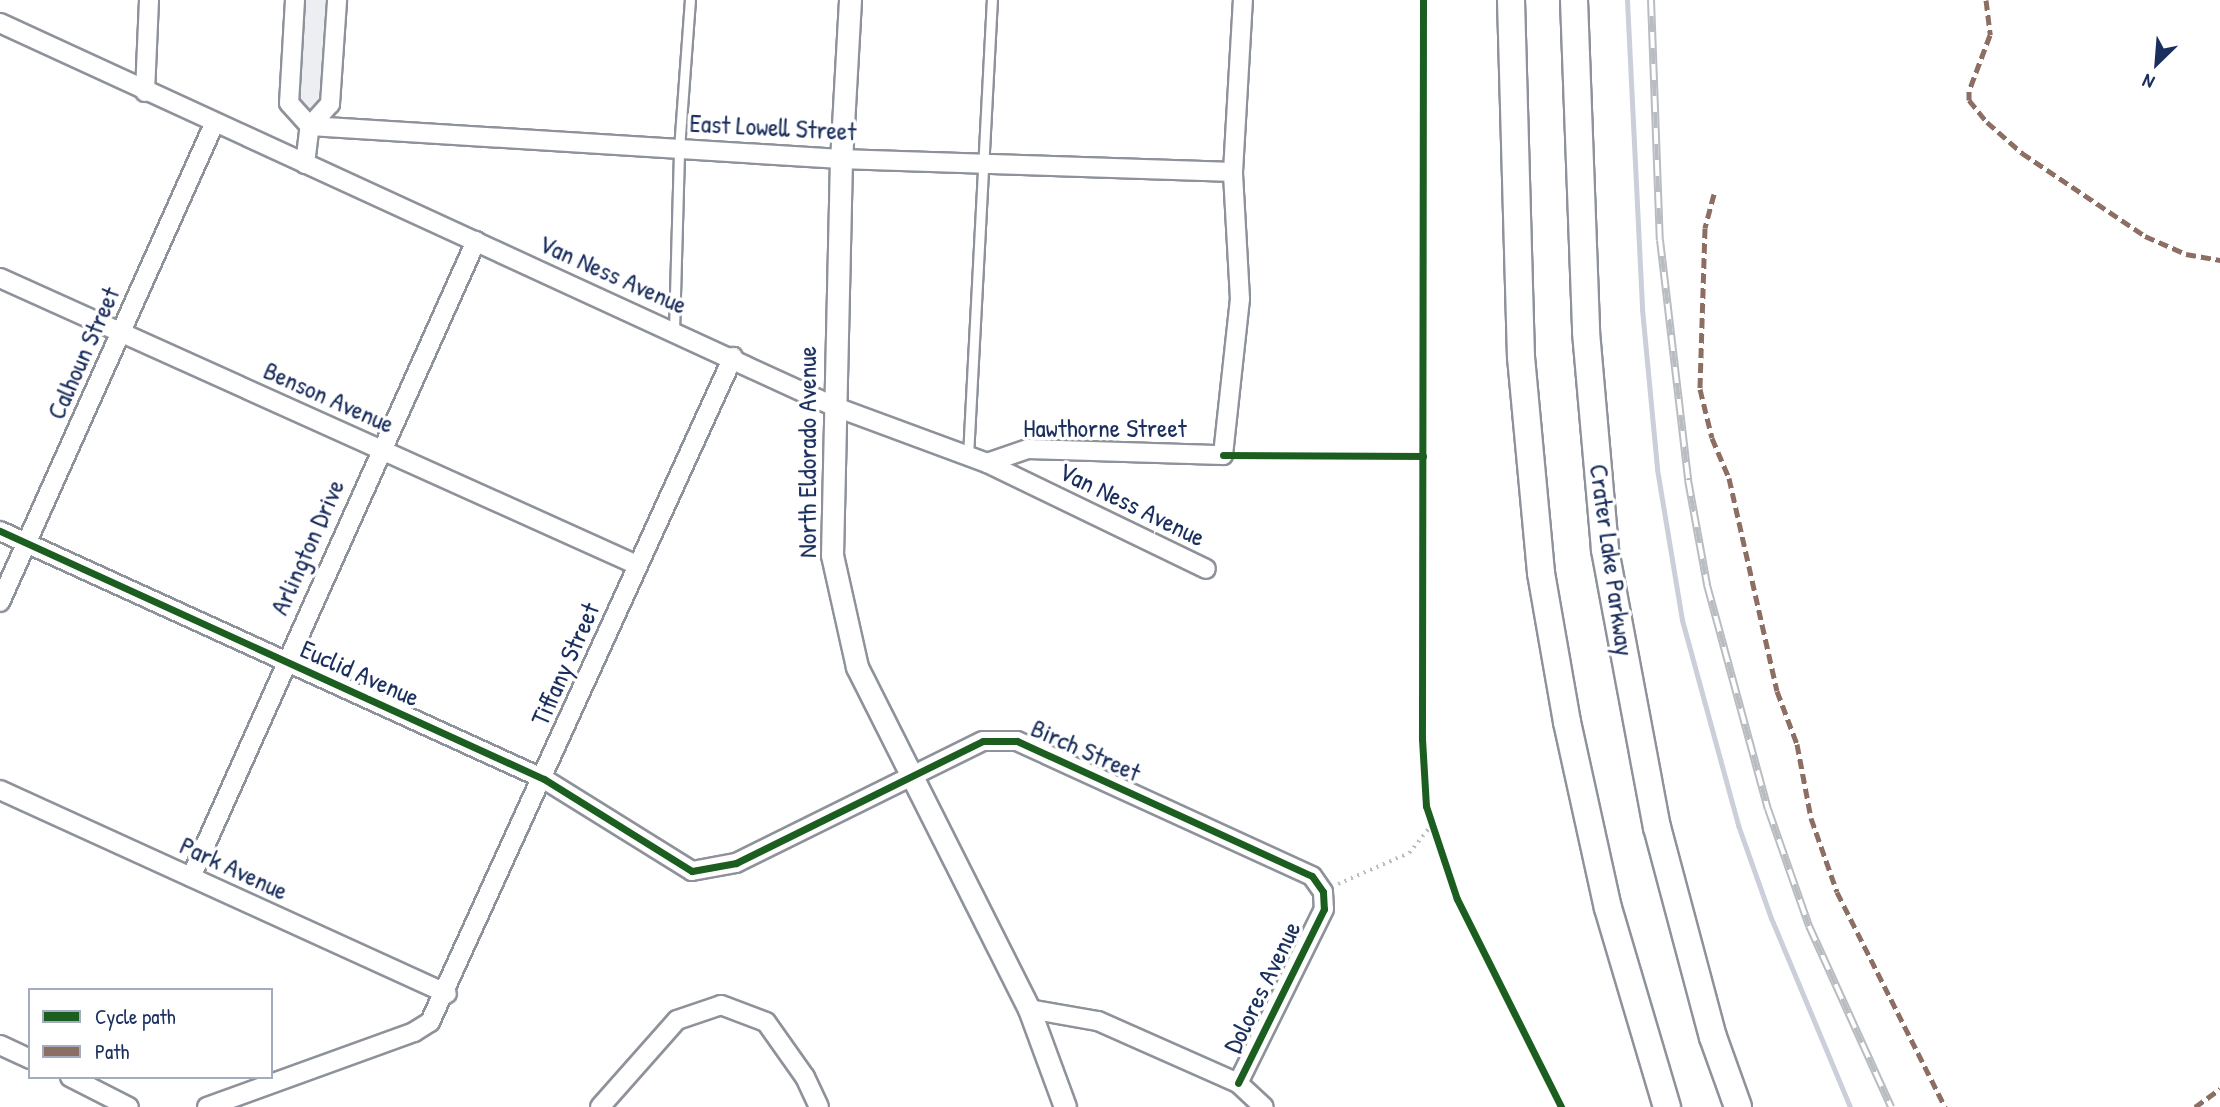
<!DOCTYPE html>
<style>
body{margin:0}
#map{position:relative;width:2220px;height:1107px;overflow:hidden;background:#fff;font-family:"Patrick Hand",sans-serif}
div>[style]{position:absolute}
.green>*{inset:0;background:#edeef2}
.stream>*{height:5px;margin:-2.5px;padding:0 2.5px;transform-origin:2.5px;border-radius:2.5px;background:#cbcfda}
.path>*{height:3.5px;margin-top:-1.75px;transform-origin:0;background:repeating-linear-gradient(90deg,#b9bcc1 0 2px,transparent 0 7px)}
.roads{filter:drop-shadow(2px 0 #8e929a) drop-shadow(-2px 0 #8e929a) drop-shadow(0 2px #8e929a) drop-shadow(0 -2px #8e929a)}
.service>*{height:9px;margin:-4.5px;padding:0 4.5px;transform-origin:4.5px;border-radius:4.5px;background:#fff}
.minor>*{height:18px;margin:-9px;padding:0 9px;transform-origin:9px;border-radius:9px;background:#fff}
.tertiary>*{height:21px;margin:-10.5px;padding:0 10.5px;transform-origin:10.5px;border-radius:10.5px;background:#fff}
.primary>*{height:26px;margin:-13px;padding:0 13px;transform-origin:13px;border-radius:13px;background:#fff}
.rail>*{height:8px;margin-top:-4px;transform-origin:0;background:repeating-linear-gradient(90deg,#fff 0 16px,#b9bcc1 0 32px);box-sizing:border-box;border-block:2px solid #b9bcc1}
.quiet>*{height:5px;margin-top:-2.5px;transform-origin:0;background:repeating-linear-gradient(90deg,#8d6e63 0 10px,transparent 0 15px)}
.cycleway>*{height:7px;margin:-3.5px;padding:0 3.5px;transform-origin:3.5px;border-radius:3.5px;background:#1b5e20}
span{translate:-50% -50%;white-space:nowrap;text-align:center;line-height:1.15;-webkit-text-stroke:7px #fff;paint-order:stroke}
.street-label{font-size:26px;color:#1b2f5e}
.legend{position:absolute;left:28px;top:988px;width:245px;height:91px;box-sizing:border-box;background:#fff;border:2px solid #a4acbf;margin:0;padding:9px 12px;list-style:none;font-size:21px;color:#1b2f5e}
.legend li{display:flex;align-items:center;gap:14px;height:35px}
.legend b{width:35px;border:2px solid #a4acbf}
.north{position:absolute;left:2122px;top:28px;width:70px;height:70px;-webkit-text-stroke:5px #fff;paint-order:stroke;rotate:205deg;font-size:19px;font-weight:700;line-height:28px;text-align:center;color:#1b2f5e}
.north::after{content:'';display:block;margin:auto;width:24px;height:32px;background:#1b2f5e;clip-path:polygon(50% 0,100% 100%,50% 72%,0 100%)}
</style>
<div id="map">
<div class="green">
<div style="clip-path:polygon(301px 0,330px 0,325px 105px,317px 113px,303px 112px,296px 104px)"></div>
</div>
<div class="stream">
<div style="left:1627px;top:0;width:309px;rotate:87.2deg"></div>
<div style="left:1642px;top:309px;width:161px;rotate:84.6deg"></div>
<div style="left:1657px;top:469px;width:153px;rotate:80.6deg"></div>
<div style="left:1682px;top:620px;width:213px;rotate:74.7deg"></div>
<div style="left:1738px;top:825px;width:99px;rotate:70.5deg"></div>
<div style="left:1771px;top:918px;width:205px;rotate:67.3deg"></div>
</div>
<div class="path">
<div style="left:1338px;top:884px;width:77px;rotate:-23.6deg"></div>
<div style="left:1409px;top:853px;width:35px;rotate:-51deg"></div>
</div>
<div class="roads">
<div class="service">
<div style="left:674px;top:331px;width:182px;rotate:-88.4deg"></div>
<div style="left:679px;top:149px;width:149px;rotate:-85.8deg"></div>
<div style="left:968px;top:456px;width:457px;rotate:-87deg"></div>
</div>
<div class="minor">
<div style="left:295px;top:0;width:103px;rotate:93.3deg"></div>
<div style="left:289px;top:103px;width:31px;rotate:48deg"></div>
<div style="left:0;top:23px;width:917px;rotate:24.69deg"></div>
<div style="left:833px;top:406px;width:164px;rotate:20.3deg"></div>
<div style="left:987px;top:463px;width:243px;rotate:25.8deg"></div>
<div style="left:145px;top:92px;width:92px;rotate:-87.5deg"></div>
<div style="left:310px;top:126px;width:532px;rotate:3.56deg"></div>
<div style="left:841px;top:159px;width:392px;rotate:1.9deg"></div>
<div style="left:305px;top:164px;width:38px;rotate:-83deg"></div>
<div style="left:310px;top:126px;width:30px;rotate:-48deg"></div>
<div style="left:330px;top:104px;width:104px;rotate:-86.1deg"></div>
<div style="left:0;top:278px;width:699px;rotate:24.25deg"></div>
<div style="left:987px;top:463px;width:43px;rotate:-18.9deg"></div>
<div style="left:1028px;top:449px;width:195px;rotate:1.8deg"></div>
<div style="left:1223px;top:455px;width:157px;rotate:-83.8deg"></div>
<div style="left:1240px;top:299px;width:127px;rotate:-93.2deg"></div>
<div style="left:1233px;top:172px;width:172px;rotate:-86.7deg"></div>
<div style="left:0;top:531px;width:598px;rotate:24.51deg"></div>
<div style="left:544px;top:779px;width:174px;rotate:31.9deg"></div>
<div style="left:692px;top:871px;width:45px;rotate:-10.3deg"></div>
<div style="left:736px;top:863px;width:275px;rotate:-26.3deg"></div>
<div style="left:983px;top:741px;width:34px"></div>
<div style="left:1017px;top:741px;width:324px;rotate:24.6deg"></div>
<div style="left:1312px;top:876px;width:19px;rotate:55deg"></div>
<div style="left:1323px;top:892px;width:17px;rotate:87deg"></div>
<div style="left:1324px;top:909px;width:194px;rotate:116.3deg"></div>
<div style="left:0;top:602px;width:524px;rotate:-65.88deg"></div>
<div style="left:0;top:790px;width:491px;rotate:24.5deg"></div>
<div style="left:191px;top:877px;width:697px;rotate:-65.86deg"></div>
<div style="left:1029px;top:1009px;width:70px;rotate:9.9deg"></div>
<div style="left:1098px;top:1021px;width:153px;rotate:23.9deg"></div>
<div style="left:1238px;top:1083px;width:35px;rotate:43deg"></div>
<div style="left:0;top:1045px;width:33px;rotate:25deg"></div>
<div style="left:70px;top:1077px;width:66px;rotate:27deg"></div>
<div style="left:207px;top:1107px;width:220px;rotate:-19.9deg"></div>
<div style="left:414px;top:1032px;width:19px;rotate:-32deg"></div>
<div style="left:430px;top:1022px;width:731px;rotate:-65.5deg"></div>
<div style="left:600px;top:1107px;width:116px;rotate:-48.5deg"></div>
<div style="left:677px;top:1020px;width:46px;rotate:-18.8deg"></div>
<div style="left:721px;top:1005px;width:48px;rotate:20.7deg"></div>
<div style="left:766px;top:1022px;width:67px;rotate:54.7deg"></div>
<div style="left:805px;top:1077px;width:33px;rotate:65deg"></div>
</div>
<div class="tertiary">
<div style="left:850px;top:0;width:159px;rotate:93.2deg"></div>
<div style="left:841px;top:159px;width:396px;rotate:91.3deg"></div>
<div style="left:832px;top:555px;width:115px;rotate:77.4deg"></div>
<div style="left:857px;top:667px;width:383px;rotate:63.3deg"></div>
<div style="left:1029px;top:1009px;width:104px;rotate:69.8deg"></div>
</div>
<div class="primary">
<div style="left:1511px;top:0;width:357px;rotate:88.4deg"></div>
<div style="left:1521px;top:357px;width:217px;rotate:84.7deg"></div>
<div style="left:1541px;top:573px;width:151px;rotate:80.1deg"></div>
<div style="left:1567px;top:722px;width:190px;rotate:77.6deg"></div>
<div style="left:1608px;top:908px;width:208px;rotate:73.5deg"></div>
<div style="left:1574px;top:0;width:332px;rotate:87.9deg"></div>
<div style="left:1586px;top:332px;width:219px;rotate:85deg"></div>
<div style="left:1605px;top:550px;width:282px;rotate:79.4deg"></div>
<div style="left:1657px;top:827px;width:217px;rotate:75.1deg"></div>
<div style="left:1713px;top:1037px;width:74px;rotate:70.3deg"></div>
</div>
</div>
<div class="rail">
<div style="left:1651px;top:0;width:240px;rotate:87.9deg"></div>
<div style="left:1660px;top:240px;width:242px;rotate:83.3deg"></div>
<div style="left:1688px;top:480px;width:107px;rotate:79.7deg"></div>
<div style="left:1707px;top:585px;width:232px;rotate:74.8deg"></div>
<div style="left:1768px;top:809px;width:124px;rotate:70.7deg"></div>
<div style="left:1809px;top:926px;width:199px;rotate:65.6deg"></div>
</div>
<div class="quiet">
<div style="left:1986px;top:0;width:35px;rotate:83deg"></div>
<div style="left:1990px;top:35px;width:60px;rotate:110.6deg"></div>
<div style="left:1969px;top:91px;width:9px;rotate:90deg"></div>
<div style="left:1969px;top:100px;width:28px;rotate:51deg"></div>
<div style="left:1987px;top:122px;width:47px;rotate:41.5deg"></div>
<div style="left:2022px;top:153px;width:148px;rotate:34deg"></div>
<div style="left:2145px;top:236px;width:45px;rotate:23.7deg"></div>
<div style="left:2186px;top:254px;width:35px;rotate:10deg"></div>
<div style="left:1714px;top:194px;width:35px;rotate:105deg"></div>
<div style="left:1705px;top:228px;width:161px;rotate:91.8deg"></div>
<div style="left:1700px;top:389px;width:50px;rotate:76.2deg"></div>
<div style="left:1712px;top:438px;width:43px;rotate:67deg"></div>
<div style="left:1729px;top:478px;width:218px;rotate:77.3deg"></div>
<div style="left:1777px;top:691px;width:57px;rotate:69.3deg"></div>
<div style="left:1797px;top:744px;width:75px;rotate:79.3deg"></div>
<div style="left:1811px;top:818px;width:78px;rotate:70.6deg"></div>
<div style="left:1837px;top:892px;width:241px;rotate:63.3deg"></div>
<div style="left:2195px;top:1107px;width:31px;rotate:-36deg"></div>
</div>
<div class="cycleway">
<div style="left:1423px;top:0;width:739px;rotate:90.08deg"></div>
<div style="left:1422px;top:739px;width:67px;rotate:86.6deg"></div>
<div style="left:1426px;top:806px;width:98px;rotate:71.6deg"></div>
<div style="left:1457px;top:899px;width:233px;rotate:63.4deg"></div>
<div style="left:1223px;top:455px;width:200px;rotate:0.3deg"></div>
<div style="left:0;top:531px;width:598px;rotate:24.51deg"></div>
<div style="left:544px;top:779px;width:174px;rotate:31.9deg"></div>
<div style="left:692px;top:871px;width:45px;rotate:-10.3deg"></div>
<div style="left:736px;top:863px;width:275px;rotate:-26.3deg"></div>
<div style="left:983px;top:741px;width:34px"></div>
<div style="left:1017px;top:741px;width:324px;rotate:24.6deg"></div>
<div style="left:1312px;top:876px;width:19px;rotate:55deg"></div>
<div style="left:1323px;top:892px;width:17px;rotate:87deg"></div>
<div style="left:1324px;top:909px;width:194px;rotate:116.3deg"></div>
</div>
<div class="street-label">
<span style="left:773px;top:127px;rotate:3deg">East Lowell Street</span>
<span style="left:613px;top:274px;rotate:24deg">Van Ness Avenue</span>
<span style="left:83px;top:353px;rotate:-66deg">Calhoun Street</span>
<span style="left:329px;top:397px;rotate:24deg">Benson Avenue</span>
<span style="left:1105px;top:428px">Hawthorne Street</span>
<span style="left:807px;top:452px;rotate:-90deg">North Eldorado Avenue</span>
<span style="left:1132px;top:504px;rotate:26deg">Van Ness Avenue</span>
<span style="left:307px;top:547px;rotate:-66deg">Arlington Drive</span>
<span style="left:1612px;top:560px;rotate:82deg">Crater Lake Parkway</span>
<span style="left:565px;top:664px;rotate:-66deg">Tiffany Street</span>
<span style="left:360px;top:673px;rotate:24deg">Euclid Avenue</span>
<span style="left:1086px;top:750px;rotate:24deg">Birch Street</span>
<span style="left:234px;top:868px;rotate:25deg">Park Avenue</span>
<span style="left:1262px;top:987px;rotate:-64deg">Dolores Avenue</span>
</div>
<ul class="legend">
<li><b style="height:9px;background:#1b5e20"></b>Cycle path</li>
<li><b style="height:9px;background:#8d6e63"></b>Path</li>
</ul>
<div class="north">N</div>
</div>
